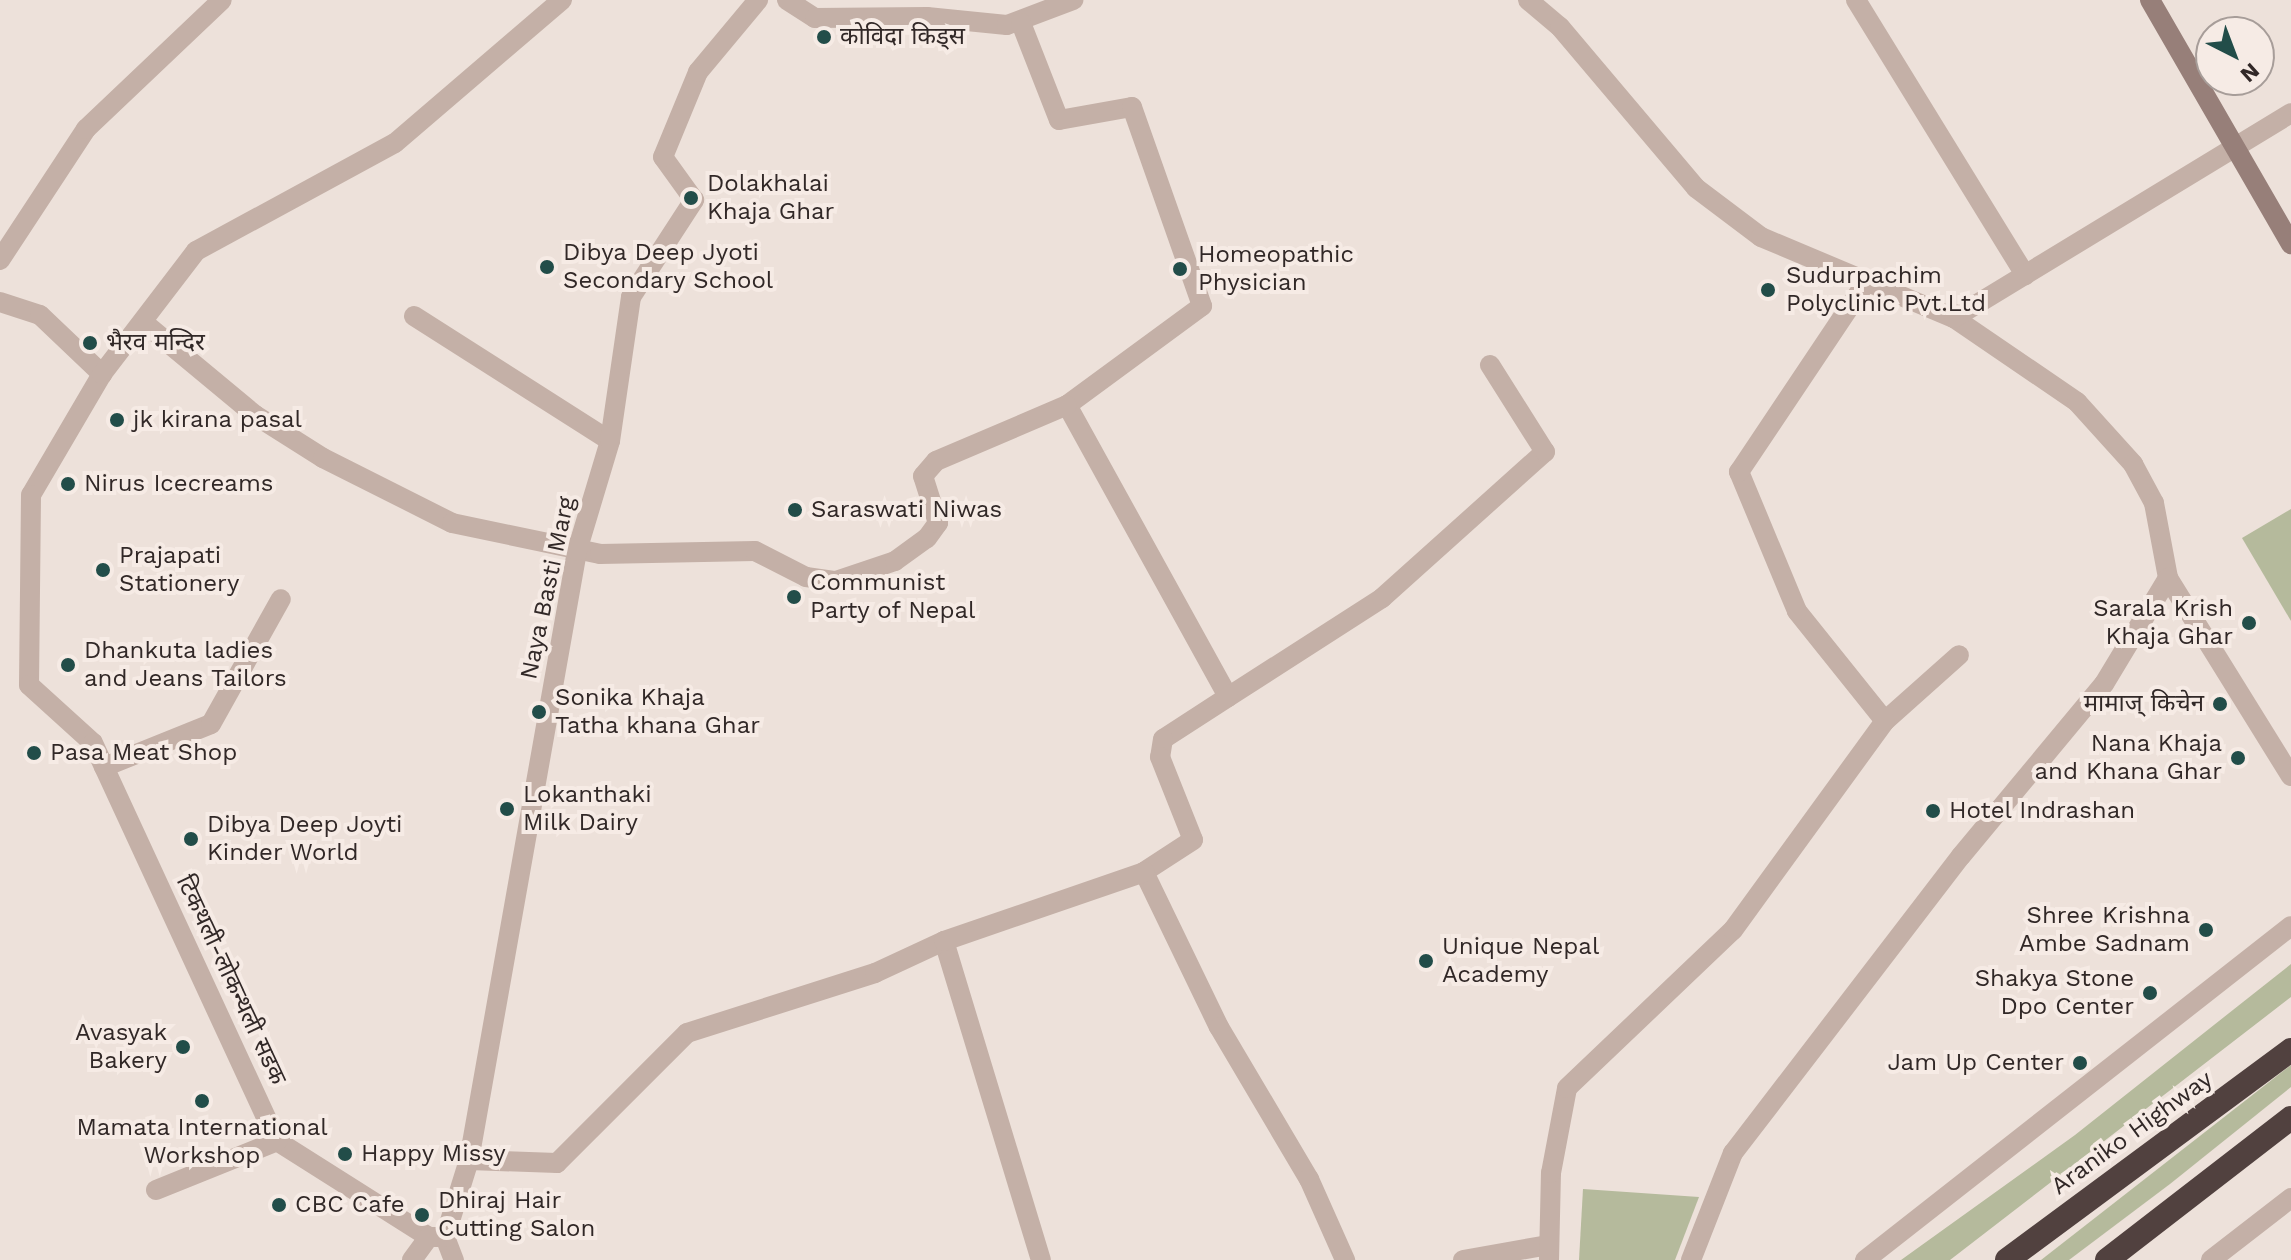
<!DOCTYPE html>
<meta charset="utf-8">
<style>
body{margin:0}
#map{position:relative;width:2291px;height:1260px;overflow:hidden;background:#ede1da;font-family:"Work Sans","Noto Sans Devanagari",sans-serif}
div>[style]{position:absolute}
.green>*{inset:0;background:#b5ba9c}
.lane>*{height:20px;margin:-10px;padding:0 10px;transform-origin:10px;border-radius:10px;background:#c4b0a7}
.street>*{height:20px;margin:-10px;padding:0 10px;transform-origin:10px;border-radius:10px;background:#c4b0a7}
.secondary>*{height:20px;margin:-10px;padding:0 10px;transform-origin:10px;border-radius:10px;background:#977f79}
.highway>*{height:24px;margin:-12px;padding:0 12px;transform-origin:12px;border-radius:12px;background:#51413f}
.dots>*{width:22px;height:22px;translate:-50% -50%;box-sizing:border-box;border:4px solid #f6ebe5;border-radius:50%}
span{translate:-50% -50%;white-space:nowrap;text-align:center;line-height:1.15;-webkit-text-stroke:8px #f6ebe5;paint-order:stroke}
.poi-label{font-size:24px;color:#312827}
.left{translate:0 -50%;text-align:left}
.right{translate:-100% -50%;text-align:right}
.street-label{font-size:24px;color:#312827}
.north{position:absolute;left:2195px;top:16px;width:80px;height:80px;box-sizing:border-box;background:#f6ebe5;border:2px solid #a79d99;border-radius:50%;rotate:138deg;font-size:22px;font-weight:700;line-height:32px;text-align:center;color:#312827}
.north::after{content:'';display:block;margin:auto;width:28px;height:36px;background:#224d49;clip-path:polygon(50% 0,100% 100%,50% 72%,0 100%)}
</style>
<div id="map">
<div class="green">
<div style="clip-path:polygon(2291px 509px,2291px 621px,2242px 538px)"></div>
<div style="clip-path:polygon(2291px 964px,2291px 997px,1950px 1260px,1901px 1260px,2075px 1135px)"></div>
<div style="clip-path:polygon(2291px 1065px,2291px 1087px,2170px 1184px,2069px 1260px,2041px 1260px)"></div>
<div style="clip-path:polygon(1583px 1189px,1699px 1197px,1675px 1260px,1579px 1260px)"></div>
</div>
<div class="lane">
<div style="left:2211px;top:1260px;width:101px;rotate:-37.8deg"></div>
</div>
<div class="street">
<div style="left:787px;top:0;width:33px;rotate:33deg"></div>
<div style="left:815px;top:18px;width:112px;rotate:-0.5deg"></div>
<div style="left:927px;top:17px;width:80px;rotate:5.7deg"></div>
<div style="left:1007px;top:25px;width:71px;rotate:-20.7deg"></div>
<div style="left:1528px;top:0;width:42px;rotate:40.2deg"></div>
<div style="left:1560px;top:27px;width:211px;rotate:49.8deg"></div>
<div style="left:1696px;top:188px;width:81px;rotate:37deg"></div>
<div style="left:1761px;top:237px;width:209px;rotate:22.8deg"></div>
<div style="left:1954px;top:318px;width:149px;rotate:34.3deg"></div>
<div style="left:2077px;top:402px;width:84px;rotate:47.9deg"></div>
<div style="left:2133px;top:464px;width:44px;rotate:61.7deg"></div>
<div style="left:2154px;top:503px;width:76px;rotate:79.4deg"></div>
<div style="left:2168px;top:578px;width:233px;rotate:58.2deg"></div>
<div style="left:1856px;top:0;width:323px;rotate:58.4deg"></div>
<div style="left:1021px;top:23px;width:104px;rotate:68.6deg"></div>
<div style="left:1059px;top:120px;width:74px;rotate:-10.1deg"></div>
<div style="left:1132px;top:107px;width:211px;rotate:70.6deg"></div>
<div style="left:1202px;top:306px;width:167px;rotate:143.7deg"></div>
<div style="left:1067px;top:405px;width:333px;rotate:61.1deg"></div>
<div style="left:1228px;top:697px;width:183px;rotate:-32.7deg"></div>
<div style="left:1382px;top:598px;width:219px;rotate:-41.9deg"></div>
<div style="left:1545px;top:452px;width:103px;rotate:-122.3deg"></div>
<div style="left:0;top:260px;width:157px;rotate:-56.7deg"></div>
<div style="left:86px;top:129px;width:187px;rotate:-43.5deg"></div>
<div style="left:0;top:302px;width:42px;rotate:18deg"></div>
<div style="left:40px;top:315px;width:86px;rotate:43.6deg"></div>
<div style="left:102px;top:374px;width:140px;rotate:120.4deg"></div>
<div style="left:31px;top:495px;width:190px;rotate:90.6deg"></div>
<div style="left:29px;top:685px;width:86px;rotate:42.2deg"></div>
<div style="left:93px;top:743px;width:438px;rotate:65.2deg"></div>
<div style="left:277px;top:1141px;width:180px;rotate:32.3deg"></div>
<div style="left:429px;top:1237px;width:16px"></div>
<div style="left:445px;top:1237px;width:25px;rotate:69deg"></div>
<div style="left:414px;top:316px;width:232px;rotate:32.5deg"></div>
<div style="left:1954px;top:318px;width:394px;rotate:-31.3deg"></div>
<div style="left:143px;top:322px;width:146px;rotate:39.7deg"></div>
<div style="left:255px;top:415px;width:80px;rotate:32.3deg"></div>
<div style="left:323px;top:458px;width:144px;rotate:26.7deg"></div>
<div style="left:452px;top:523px;width:151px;rotate:11.8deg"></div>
<div style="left:600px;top:554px;width:155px;rotate:-1.1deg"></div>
<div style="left:755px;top:551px;width:57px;rotate:27deg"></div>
<div style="left:806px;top:577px;width:30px;rotate:8deg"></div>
<div style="left:836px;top:581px;width:62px;rotate:-18.7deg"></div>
<div style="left:895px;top:561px;width:39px;rotate:-36deg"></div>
<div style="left:927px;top:538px;width:19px;rotate:-54deg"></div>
<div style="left:938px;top:523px;width:49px;rotate:-107.7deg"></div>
<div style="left:923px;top:476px;width:20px;rotate:-49deg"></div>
<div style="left:936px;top:461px;width:142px;rotate:-23.1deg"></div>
<div style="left:102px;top:374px;width:155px;rotate:-52.6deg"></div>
<div style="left:196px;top:251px;width:226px;rotate:-28.5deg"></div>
<div style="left:395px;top:143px;width:220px;rotate:-40.6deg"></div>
<div style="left:1228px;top:697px;width:77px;rotate:147.1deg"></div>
<div style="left:1163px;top:739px;width:18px;rotate:99deg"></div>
<div style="left:1160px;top:757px;width:89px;rotate:68.3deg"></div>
<div style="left:1193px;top:840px;width:59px;rotate:146.9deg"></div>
<div style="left:1144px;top:872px;width:172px;rotate:64.2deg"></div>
<div style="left:1219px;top:1027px;width:177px;rotate:59.4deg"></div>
<div style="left:1309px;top:1179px;width:89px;rotate:66deg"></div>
<div style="left:1885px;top:721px;width:99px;rotate:-41.7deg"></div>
<div style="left:104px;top:767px;width:115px;rotate:-21.9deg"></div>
<div style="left:211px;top:724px;width:143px;rotate:-60.8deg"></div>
<div style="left:944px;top:941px;width:333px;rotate:73.1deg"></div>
<div style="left:469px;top:1160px;width:88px;rotate:2deg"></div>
<div style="left:557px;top:1163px;width:184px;rotate:-45deg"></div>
<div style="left:687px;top:1033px;width:197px;rotate:-17.7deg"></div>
<div style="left:875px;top:973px;width:76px;rotate:-24.9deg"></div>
<div style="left:944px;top:941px;width:212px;rotate:-19deg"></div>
<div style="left:156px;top:1190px;width:131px;rotate:-22deg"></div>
<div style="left:445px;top:1237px;width:81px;rotate:-72.7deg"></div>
<div style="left:469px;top:1160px;width:619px;rotate:-79.94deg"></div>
<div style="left:577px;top:551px;width:115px;rotate:-73.3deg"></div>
<div style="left:610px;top:441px;width:146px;rotate:-81.7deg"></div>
<div style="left:631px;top:297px;width:116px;rotate:-57deg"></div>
<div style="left:694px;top:200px;width:53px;rotate:-125.8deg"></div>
<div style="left:663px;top:157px;width:92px;rotate:-67.6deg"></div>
<div style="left:698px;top:72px;width:94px;rotate:-50.2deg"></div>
<div style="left:412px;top:1260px;width:29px;rotate:-54deg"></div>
<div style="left:1463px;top:1260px;width:86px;rotate:-10deg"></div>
<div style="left:1549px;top:1260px;width:87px;rotate:-88.7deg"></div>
<div style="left:1551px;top:1173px;width:86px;rotate:-79.3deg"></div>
<div style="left:1567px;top:1088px;width:229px;rotate:-43.6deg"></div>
<div style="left:1733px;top:930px;width:258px;rotate:-54deg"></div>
<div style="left:1885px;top:721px;width:141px;rotate:-128.7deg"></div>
<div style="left:1797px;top:611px;width:151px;rotate:-112.6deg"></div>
<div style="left:1739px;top:472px;width:230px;rotate:-56.2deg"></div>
<div style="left:1691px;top:1260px;width:115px;rotate:-68.6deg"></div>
<div style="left:1733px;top:1153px;width:374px;rotate:-52.5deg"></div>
<div style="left:1961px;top:856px;width:224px;rotate:-50.3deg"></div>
<div style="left:2104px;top:684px;width:124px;rotate:-58.9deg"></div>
<div style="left:1865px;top:1260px;width:541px;rotate:-38.1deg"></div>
</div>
<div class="secondary">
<div style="left:2150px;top:0;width:282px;rotate:60deg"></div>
</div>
<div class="highway">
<div style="left:2007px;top:1260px;width:353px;rotate:-36.5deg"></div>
<div style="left:2107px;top:1260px;width:232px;rotate:-37.7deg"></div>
</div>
<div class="dots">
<div style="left:824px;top:37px;background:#224d49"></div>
<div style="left:691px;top:198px;background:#224d49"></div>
<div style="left:547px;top:267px;background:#224d49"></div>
<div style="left:1180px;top:269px;background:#224d49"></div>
<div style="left:1768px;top:290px;background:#224d49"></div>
<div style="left:90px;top:343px;background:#224d49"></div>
<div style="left:117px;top:420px;background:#224d49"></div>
<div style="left:68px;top:484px;background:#224d49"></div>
<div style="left:795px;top:510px;background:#224d49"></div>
<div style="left:103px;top:570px;background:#224d49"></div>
<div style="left:794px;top:597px;background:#224d49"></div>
<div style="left:2249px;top:623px;background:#224d49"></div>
<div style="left:68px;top:665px;background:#224d49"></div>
<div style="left:2220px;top:704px;background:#224d49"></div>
<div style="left:539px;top:712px;background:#224d49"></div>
<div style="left:34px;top:753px;background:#224d49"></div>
<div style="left:2238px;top:758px;background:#224d49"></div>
<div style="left:507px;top:809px;background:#224d49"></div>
<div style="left:1933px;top:811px;background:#224d49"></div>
<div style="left:191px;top:839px;background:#224d49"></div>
<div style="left:2206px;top:930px;background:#224d49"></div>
<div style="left:1426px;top:961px;background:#224d49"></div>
<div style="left:2150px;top:993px;background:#224d49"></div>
<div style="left:183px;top:1047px;background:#224d49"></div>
<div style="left:2080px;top:1063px;background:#224d49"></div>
<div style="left:202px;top:1101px;background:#224d49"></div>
<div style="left:345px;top:1154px;background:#224d49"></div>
<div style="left:279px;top:1205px;background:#224d49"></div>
<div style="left:422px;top:1215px;background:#224d49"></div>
</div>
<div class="poi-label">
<span class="left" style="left:840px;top:37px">कोविदा किड्स</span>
<span class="left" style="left:707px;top:198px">Dolakhalai<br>Khaja Ghar</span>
<span class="left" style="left:563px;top:267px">Dibya Deep Jyoti<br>Secondary School</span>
<span class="left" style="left:1198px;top:269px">Homeopathic<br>Physician</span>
<span class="left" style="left:1786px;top:290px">Sudurpachim<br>Polyclinic Pvt.Ltd</span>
<span class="left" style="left:106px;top:343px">भैरव मन्दिर</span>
<span class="left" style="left:133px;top:420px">jk kirana pasal</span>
<span class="left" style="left:84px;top:484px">Nirus Icecreams</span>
<span class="left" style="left:811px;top:510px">Saraswati Niwas</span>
<span class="left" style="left:119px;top:570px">Prajapati<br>Stationery</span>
<span class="left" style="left:810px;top:597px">Communist<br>Party of Nepal</span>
<span class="right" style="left:2233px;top:623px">Sarala Krish<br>Khaja Ghar</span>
<span class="left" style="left:84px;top:665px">Dhankuta ladies<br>and Jeans Tailors</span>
<span class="left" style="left:555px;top:712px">Sonika Khaja<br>Tatha khana Ghar</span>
<span class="right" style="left:2204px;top:704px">मामाज् किचेन</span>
<span class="right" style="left:2222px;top:758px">Nana Khaja<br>and Khana Ghar</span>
<span class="left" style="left:50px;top:753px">Pasa Meat Shop</span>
<span class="left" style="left:523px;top:809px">Lokanthaki<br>Milk Dairy</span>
<span class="left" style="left:1949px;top:811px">Hotel Indrashan</span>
<span class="left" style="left:207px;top:839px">Dibya Deep Joyti<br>Kinder World</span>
<span class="right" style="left:2190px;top:930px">Shree Krishna<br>Ambe Sadnam</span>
<span class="left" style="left:1442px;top:961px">Unique Nepal<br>Academy</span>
<span class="right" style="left:2134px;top:993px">Shakya Stone<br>Dpo Center</span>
<span class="right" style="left:167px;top:1047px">Avasyak<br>Bakery</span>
<span class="right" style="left:2064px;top:1063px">Jam Up Center</span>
<span style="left:202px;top:1142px">Mamata International<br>Workshop</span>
<span class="left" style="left:361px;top:1154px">Happy Missy</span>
<span class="left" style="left:438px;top:1215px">Dhiraj Hair<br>Cutting Salon</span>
<span class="left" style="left:295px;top:1205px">CBC Cafe</span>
</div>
<div class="street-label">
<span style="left:548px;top:588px;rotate:-78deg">Naya Basti Marg</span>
<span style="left:231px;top:980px;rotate:65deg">टिकथली-लोकन्थली सडक</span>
<span style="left:2132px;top:1133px;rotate:-36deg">Araniko Highway</span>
</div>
<div class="north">N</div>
</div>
